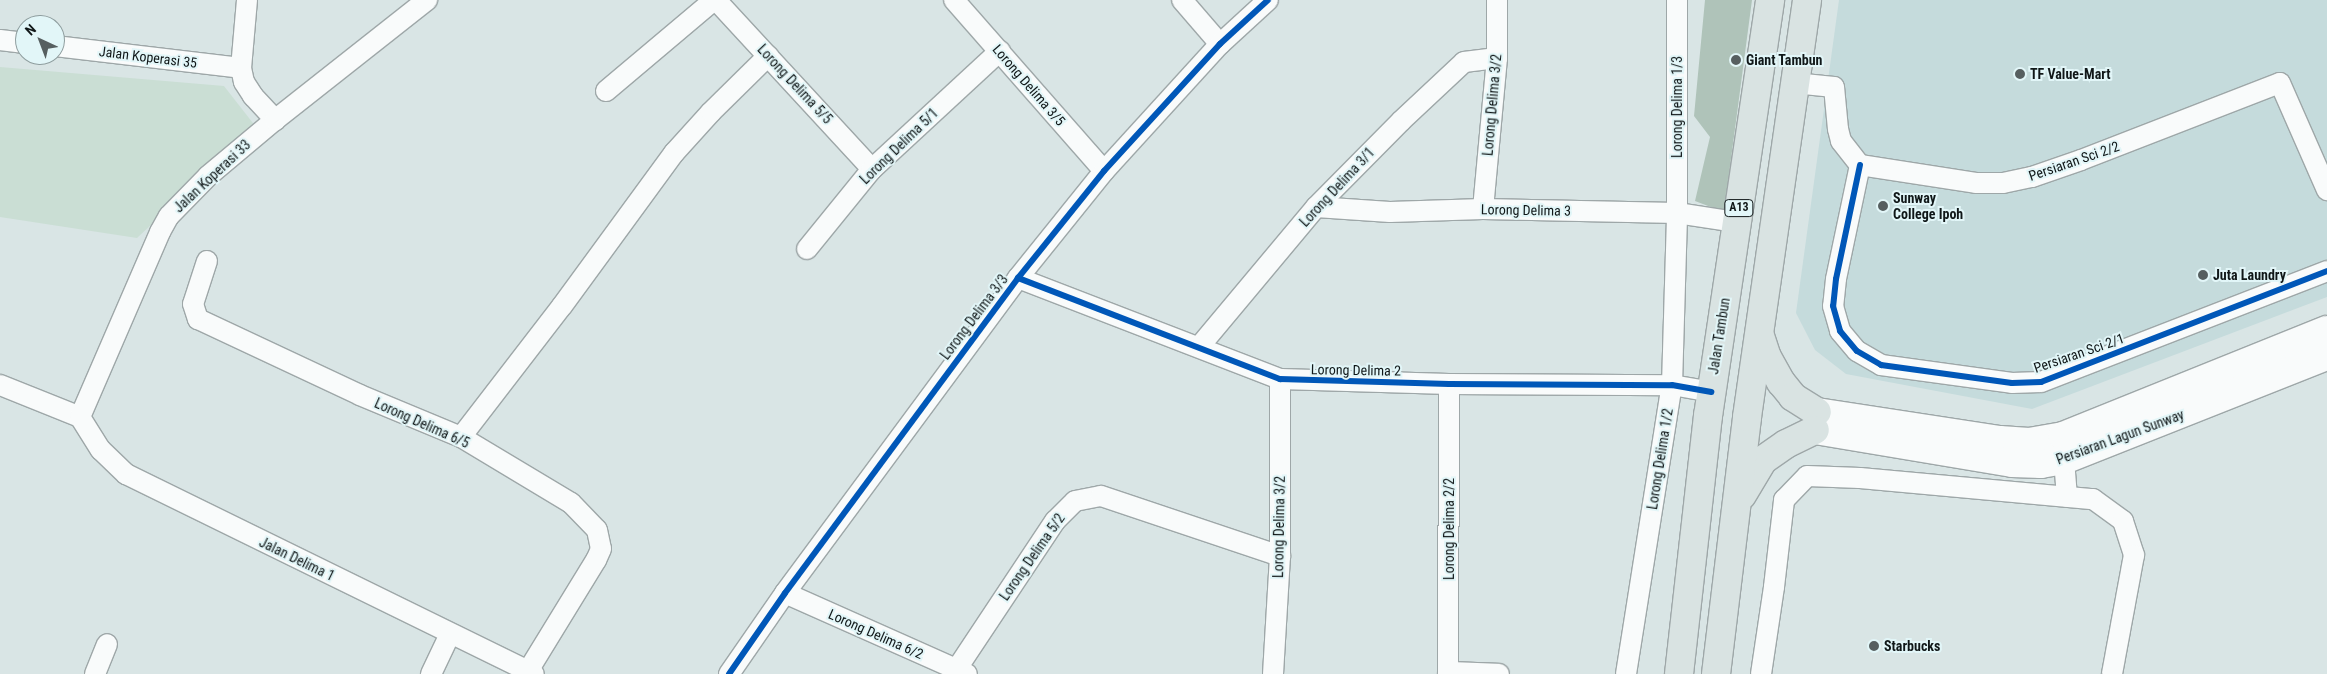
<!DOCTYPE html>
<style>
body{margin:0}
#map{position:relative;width:2327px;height:674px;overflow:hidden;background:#d9e5e5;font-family:"Roboto Condensed",sans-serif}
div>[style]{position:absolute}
.built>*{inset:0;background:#c5dbdc}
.green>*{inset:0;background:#caded4}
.forest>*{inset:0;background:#afc3b9}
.roads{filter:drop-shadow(1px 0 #9ea7a8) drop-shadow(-1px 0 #9ea7a8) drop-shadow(0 1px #9ea7a8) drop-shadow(0 -1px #9ea7a8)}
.street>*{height:20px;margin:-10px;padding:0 10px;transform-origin:10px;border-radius:10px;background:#f9fbfb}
.secondary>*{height:28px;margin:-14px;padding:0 14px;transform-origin:14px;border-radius:14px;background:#f9fbfb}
.primary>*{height:28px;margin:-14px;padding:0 14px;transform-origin:14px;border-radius:14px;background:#d9e3e2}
.cycleway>*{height:6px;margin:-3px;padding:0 3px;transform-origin:3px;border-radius:3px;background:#0057b8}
.dots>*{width:14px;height:14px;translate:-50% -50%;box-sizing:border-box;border:2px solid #e2f6f8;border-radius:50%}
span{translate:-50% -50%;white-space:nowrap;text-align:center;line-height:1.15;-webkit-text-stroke:4px #e2f6f8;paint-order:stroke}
.shield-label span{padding:1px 4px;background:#e2f6f8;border:1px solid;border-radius:4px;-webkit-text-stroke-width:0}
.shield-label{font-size:12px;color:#101718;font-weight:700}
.street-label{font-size:14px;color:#101718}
.poi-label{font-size:14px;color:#101718;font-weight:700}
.left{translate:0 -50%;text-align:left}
.north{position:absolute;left:15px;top:15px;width:50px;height:50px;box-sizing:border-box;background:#e2f6f8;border:1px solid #8e9d9e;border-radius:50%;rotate:317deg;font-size:14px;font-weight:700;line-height:20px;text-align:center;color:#101718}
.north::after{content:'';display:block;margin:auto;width:18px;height:22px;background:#565f60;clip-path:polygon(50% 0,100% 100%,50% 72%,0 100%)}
</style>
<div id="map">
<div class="built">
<div style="clip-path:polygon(1839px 0,2327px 0,2327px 297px,2032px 409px,1846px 374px,1815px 350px,1796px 313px)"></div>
</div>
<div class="green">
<div style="clip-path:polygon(0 67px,224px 86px,256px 127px,137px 238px,0 217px)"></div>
</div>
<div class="forest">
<div style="clip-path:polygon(1705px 0,1752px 0,1724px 212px,1695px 201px,1710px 137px,1694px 116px)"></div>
</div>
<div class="roads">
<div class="street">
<div style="left:247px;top:0;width:68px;rotate:95deg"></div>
<div style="left:241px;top:68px;width:14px;rotate:78deg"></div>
<div style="left:244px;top:82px;width:17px;rotate:57deg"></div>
<div style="left:253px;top:96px;width:33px;rotate:47deg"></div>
<div style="left:716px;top:0;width:230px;rotate:47.3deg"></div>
<div style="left:954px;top:0;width:227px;rotate:48.7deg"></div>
<div style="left:1182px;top:0;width:58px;rotate:49.2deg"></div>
<div style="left:0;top:40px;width:25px;rotate:7deg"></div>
<div style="left:55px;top:46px;width:187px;rotate:6.7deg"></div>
<div style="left:1794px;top:83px;width:40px;rotate:5.7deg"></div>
<div style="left:1834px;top:87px;width:42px;rotate:84.6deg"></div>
<div style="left:1838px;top:129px;width:12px;rotate:76deg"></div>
<div style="left:1841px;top:141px;width:31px;rotate:52deg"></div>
<div style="left:606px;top:91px;width:141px;rotate:-40.1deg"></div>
<div style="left:1860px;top:165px;width:116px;rotate:101.9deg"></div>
<div style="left:1836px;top:279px;width:27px;rotate:96deg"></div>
<div style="left:1833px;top:306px;width:26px;rotate:74deg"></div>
<div style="left:1840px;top:331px;width:26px;rotate:50deg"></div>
<div style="left:1857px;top:351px;width:28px;rotate:30deg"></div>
<div style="left:1881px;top:365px;width:132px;rotate:7.8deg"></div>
<div style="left:2012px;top:383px;width:29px;rotate:-2deg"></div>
<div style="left:2041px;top:382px;width:307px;rotate:-21.2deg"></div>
<div style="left:1860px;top:165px;width:117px;rotate:8.8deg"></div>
<div style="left:1976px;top:183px;width:27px"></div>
<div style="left:2003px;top:183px;width:30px;rotate:-12deg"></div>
<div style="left:2032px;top:177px;width:52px;rotate:-19.1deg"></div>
<div style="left:2081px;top:160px;width:213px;rotate:-21.2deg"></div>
<div style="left:2280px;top:83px;width:117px;rotate:66.3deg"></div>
<div style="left:1316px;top:207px;width:74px;rotate:3.9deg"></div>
<div style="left:1390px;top:212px;width:93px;rotate:-1.8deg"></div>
<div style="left:1483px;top:209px;width:194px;rotate:1.2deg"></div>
<div style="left:1677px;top:213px;width:60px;rotate:8.7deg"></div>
<div style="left:1483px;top:209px;width:152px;rotate:-84.7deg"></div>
<div style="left:1497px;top:58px;width:58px;rotate:-90deg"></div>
<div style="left:807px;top:249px;width:103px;rotate:-50.9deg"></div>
<div style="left:872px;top:169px;width:174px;rotate:-42.7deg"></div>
<div style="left:207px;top:261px;width:45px;rotate:108deg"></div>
<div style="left:193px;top:304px;width:16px;rotate:72deg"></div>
<div style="left:198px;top:319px;width:179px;rotate:25.1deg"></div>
<div style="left:360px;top:395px;width:109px;rotate:22.6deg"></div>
<div style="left:461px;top:437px;width:128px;rotate:31deg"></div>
<div style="left:571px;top:503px;width:37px;rotate:46deg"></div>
<div style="left:597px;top:530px;width:19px;rotate:78deg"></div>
<div style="left:601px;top:549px;width:12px;rotate:114deg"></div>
<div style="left:596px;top:560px;width:130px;rotate:121.5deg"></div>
<div style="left:1018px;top:278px;width:281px;rotate:21.1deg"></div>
<div style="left:1280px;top:379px;width:169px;rotate:1.7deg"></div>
<div style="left:1449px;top:384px;width:223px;rotate:0.3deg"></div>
<div style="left:1672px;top:385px;width:40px;rotate:10deg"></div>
<div style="left:1199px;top:347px;width:182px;rotate:-50.1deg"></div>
<div style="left:1316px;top:207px;width:121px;rotate:-45.3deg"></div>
<div style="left:1401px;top:121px;width:86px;rotate:-43.1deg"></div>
<div style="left:1464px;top:62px;width:33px;rotate:-7deg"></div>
<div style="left:0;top:385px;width:86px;rotate:21.8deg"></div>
<div style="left:80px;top:417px;width:202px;rotate:-66.6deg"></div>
<div style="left:160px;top:232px;width:18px;rotate:-61deg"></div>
<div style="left:169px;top:216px;width:56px;rotate:-45.7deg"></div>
<div style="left:208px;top:176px;width:87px;rotate:-39.9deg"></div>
<div style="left:275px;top:120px;width:194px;rotate:-38.3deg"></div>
<div style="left:80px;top:417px;width:39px;rotate:58deg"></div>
<div style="left:101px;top:450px;width:35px;rotate:44deg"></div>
<div style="left:126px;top:474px;width:454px;rotate:26.1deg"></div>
<div style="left:461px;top:437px;width:165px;rotate:-52.4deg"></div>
<div style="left:562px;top:306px;width:190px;rotate:-53.8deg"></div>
<div style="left:674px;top:153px;width:55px;rotate:-47.9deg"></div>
<div style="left:711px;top:112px;width:80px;rotate:-44.5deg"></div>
<div style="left:2063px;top:448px;width:49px;rotate:85.3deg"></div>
<div style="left:785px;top:593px;width:199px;rotate:24deg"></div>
<div style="left:956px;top:670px;width:179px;rotate:-56.4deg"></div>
<div style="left:1055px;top:521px;width:28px;rotate:-45deg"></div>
<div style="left:1075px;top:501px;width:26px;rotate:-11deg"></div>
<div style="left:1101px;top:496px;width:189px;rotate:18.5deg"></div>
<div style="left:1448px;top:672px;width:51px;rotate:2.2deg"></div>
<div style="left:95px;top:674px;width:32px;rotate:-68deg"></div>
<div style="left:431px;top:674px;width:44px;rotate:-64.6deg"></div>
<div style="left:729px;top:674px;width:98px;rotate:-55.3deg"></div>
<div style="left:785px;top:593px;width:392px;rotate:-53.5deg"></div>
<div style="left:1018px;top:278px;width:137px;rotate:-51.2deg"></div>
<div style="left:1104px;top:171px;width:172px;rotate:-47.6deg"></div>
<div style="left:1220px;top:44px;width:65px;rotate:-42.5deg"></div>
<div style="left:1273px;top:674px;width:118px;rotate:-86.6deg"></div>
<div style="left:1280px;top:556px;width:177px;rotate:-90deg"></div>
<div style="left:1448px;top:674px;width:290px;rotate:-89.8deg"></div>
<div style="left:1626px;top:674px;width:293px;rotate:-81deg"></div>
<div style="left:1672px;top:385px;width:172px;rotate:-88.3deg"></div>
<div style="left:1677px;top:213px;width:213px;rotate:-90deg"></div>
<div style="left:1761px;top:674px;width:88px;rotate:-81.5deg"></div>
<div style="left:1774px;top:587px;width:88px;rotate:-83.4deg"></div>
<div style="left:1784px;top:500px;width:33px;rotate:-46deg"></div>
<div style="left:1807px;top:476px;width:53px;rotate:2.2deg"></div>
<div style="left:1860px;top:478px;width:234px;rotate:5.2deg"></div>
<div style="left:2093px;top:499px;width:37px;rotate:36deg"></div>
<div style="left:2123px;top:521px;width:36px;rotate:72deg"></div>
<div style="left:2134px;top:555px;width:121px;rotate:100.5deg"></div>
</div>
<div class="secondary">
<div style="left:1817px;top:412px;width:185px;rotate:8.7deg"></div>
<div style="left:2000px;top:440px;width:29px;rotate:4deg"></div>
<div style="left:2029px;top:442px;width:35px;rotate:-10deg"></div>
<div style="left:2063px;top:436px;width:284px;rotate:-21.9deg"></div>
<div style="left:1815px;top:430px;width:200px;rotate:9.5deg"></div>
<div style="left:2012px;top:463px;width:29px;rotate:2deg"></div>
<div style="left:2041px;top:464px;width:23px;rotate:-10deg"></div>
<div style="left:2064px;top:460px;width:283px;rotate:-21.6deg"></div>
</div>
<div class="primary">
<div style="left:1760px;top:336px;width:22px;rotate:72deg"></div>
<div style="left:1767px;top:357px;width:29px;rotate:61deg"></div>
<div style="left:1781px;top:382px;width:19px;rotate:51deg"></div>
<div style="left:1793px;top:397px;width:28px;rotate:32deg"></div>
<div style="left:1742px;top:495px;width:41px;rotate:-59deg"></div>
<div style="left:1763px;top:460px;width:28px;rotate:-35deg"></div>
<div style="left:1786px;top:444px;width:32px;rotate:-26deg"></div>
<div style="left:1679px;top:674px;width:260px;rotate:-83.6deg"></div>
<div style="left:1708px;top:416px;width:421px;rotate:-81.5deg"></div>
<div style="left:1716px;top:674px;width:259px;rotate:-83.1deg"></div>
<div style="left:1747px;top:417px;width:421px;rotate:-81.8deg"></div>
</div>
</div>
<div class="cycleway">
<div style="left:1860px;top:165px;width:116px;rotate:101.9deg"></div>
<div style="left:1836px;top:279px;width:27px;rotate:96deg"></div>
<div style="left:1833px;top:306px;width:26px;rotate:74deg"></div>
<div style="left:1840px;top:331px;width:26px;rotate:50deg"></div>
<div style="left:1857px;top:351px;width:28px;rotate:30deg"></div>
<div style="left:1881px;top:365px;width:132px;rotate:7.8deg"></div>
<div style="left:2012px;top:383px;width:29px;rotate:-2deg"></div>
<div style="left:2041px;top:382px;width:307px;rotate:-21.2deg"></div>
<div style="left:1018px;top:278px;width:281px;rotate:21.1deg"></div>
<div style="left:1280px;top:379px;width:169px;rotate:1.7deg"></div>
<div style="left:1449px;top:384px;width:223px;rotate:0.3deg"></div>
<div style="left:1672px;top:385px;width:40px;rotate:10deg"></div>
<div style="left:729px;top:674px;width:98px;rotate:-55.3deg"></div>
<div style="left:785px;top:593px;width:392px;rotate:-53.5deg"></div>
<div style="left:1018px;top:278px;width:137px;rotate:-51.2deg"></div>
<div style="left:1104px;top:171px;width:172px;rotate:-47.6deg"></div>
<div style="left:1220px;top:44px;width:65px;rotate:-42.5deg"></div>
</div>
<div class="dots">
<div style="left:1736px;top:60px;background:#565f60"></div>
<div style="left:2020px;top:74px;background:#565f60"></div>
<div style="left:1883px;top:206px;background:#565f60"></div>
<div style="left:2203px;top:275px;background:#565f60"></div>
<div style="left:1874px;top:646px;background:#565f60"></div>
</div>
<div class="shield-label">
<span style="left:1739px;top:208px">A13</span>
</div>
<div class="street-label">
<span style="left:148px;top:57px;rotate:7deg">Jalan Koperasi 35</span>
<span style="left:795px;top:84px;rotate:47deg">Lorong Delima 5/5</span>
<span style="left:1029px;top:85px;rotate:49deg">Lorong Delima 3/5</span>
<span style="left:1492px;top:105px;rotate:-85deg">Lorong Delima 3/2</span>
<span style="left:1677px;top:107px;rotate:-90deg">Lorong Delima 1/3</span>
<span style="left:899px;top:146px;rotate:-44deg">Lorong Delima 5/1</span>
<span style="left:2074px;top:161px;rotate:-19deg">Persiaran Sci 2/2</span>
<span style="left:212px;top:176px;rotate:-43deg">Jalan Koperasi 33</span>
<span style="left:1337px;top:187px;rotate:-47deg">Lorong Delima 3/1</span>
<span style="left:1526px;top:210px;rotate:1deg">Lorong Delima 3</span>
<span style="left:974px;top:317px;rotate:-53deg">Lorong Delima 3/3</span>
<span style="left:1719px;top:336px;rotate:-81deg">Jalan Tambun</span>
<span style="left:2079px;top:353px;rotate:-19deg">Persiaran Sci 2/1</span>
<span style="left:1356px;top:370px;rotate:1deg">Lorong Delima 2</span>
<span style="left:422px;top:423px;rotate:24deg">Lorong Delima 6/5</span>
<span style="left:2120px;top:437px;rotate:-20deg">Persiaran Lagun Sunway</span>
<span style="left:1660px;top:459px;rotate:-81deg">Lorong Delima 1/2</span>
<span style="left:1279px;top:527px;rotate:-89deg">Lorong Delima 3/2</span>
<span style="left:1449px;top:529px;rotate:-90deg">Lorong Delima 2/2</span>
<span style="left:1032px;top:557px;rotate:-55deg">Lorong Delima 5/2</span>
<span style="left:297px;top:559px;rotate:26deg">Jalan Delima 1</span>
<span style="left:876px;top:634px;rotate:24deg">Lorong Delima 6/2</span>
</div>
<div class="poi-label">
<span class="left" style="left:1746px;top:60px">Giant Tambun</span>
<span class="left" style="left:2030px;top:74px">TF Value-Mart</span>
<span class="left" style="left:1893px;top:206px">Sunway<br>College Ipoh</span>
<span class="left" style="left:2213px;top:275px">Juta Laundry</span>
<span class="left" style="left:1884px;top:646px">Starbucks</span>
</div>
<div class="north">N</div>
</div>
